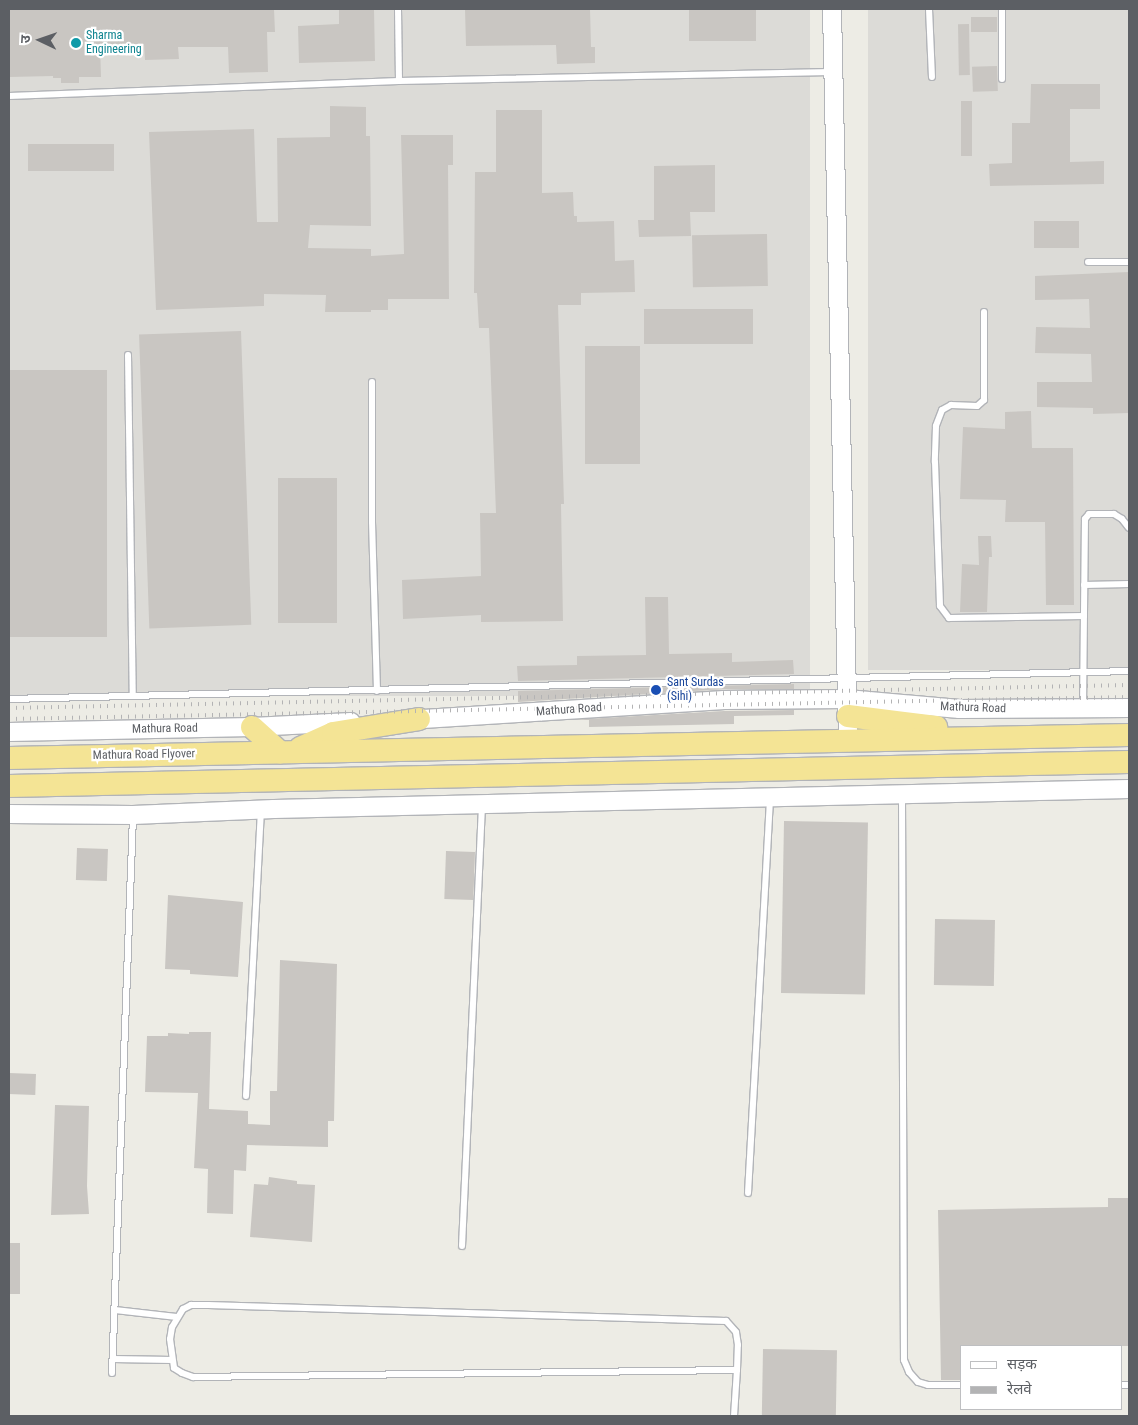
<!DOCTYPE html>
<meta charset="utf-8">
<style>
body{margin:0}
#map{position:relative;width:1138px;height:1425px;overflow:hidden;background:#edece5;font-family:"Roboto Condensed","Noto Sans Devanagari",sans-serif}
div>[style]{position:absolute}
.industrial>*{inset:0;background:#dcdbd7;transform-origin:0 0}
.building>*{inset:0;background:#c9c6c2;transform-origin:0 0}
.roads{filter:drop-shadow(1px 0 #b2b4b8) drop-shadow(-1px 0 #b2b4b8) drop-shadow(0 1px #b2b4b8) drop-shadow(0 -1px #b2b4b8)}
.lane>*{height:6px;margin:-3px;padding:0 3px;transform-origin:3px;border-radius:3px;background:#fff}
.secondary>*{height:18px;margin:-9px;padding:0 9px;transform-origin:9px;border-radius:9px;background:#fff}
.highway>*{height:22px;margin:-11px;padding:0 11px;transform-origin:11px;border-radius:11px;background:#f4e495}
.rail>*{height:4px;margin-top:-2px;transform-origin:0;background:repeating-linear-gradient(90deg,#b3b3b4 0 1px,transparent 0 7px)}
.dots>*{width:14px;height:14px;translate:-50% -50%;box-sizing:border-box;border:2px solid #fff;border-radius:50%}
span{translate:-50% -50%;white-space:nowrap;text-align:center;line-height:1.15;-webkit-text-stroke:4.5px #fff;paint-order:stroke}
.culture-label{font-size:12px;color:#0d838f}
.left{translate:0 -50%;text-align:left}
.transit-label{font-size:12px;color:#164399}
.street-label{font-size:12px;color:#5c5f64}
.frame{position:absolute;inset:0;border:10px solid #5c5f64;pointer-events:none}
.legend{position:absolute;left:960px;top:1345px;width:162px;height:65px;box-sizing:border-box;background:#fff;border:1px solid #bebfc1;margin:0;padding:6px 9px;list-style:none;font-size:15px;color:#5c5f64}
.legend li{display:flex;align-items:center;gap:10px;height:25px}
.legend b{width:25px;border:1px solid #bebfc1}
.north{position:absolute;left:15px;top:15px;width:50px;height:50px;-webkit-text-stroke:4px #fff;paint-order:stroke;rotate:273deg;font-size:14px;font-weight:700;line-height:20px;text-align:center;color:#5c5f64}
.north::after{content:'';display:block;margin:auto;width:18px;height:22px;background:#5c5f64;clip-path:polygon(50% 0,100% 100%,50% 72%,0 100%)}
</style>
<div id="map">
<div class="industrial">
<div style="left:9px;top:9px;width:801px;height:687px"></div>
<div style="left:868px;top:9px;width:261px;height:661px"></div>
</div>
<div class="building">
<div style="clip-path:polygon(9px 9px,274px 9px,275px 32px,267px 32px,268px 72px,229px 73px,228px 47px,178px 47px,179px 59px,145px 60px,144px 44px,100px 45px,101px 77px,79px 77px,79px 83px,61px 83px,61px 78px,53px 78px,53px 76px,9px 77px)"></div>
<div style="clip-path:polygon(339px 9px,374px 9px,375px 61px,299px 63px,298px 26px,339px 24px)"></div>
<div style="clip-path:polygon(465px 9px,590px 9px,591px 47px,595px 47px,595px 63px,557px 64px,556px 45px,466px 46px)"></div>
<div style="left:689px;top:9px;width:67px;height:32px"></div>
<div style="left:997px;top:17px;width:15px;height:26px;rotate:90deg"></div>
<div style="left:969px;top:24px;width:51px;height:11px;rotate:89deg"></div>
<div style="left:997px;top:66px;width:25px;height:25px;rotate:88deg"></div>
<div style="clip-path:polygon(1031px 84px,1100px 84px,1100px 109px,1070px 109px,1070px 162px,1104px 161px,1104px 184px,990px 186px,989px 164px,1012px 163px,1012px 123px,1030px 123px)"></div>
<div style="left:961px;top:101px;width:11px;height:55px"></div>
<div style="clip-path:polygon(330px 106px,366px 107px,366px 136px,370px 136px,371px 226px,310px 225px,308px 248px,371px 249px,371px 256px,404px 254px,401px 135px,453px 135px,453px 165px,448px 165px,449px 299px,388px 299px,388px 310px,371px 310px,371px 312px,325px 312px,326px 295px,264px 294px,264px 306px,156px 310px,149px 132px,254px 129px,257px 222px,278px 222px,277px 138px,330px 137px)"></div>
<div style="clip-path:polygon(496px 110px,542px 110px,542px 193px,573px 192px,574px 216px,577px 216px,577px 222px,614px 221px,615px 261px,634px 260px,635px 292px,581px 293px,581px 305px,558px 305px,564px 504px,561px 504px,563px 621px,481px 622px,481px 615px,403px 619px,402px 580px,481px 576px,480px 513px,496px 513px,489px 328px,479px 328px,477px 293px,474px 293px,475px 172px,496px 172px)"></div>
<div style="left:28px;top:144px;width:86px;height:27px"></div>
<div style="clip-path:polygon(715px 165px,715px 212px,690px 212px,691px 236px,639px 237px,638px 220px,654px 220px,654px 166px)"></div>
<div style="left:1034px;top:221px;width:45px;height:27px"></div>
<div style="left:767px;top:234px;width:52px;height:75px;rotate:89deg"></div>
<div style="clip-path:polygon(1129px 272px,1129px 413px,1093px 414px,1093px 408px,1037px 407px,1037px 382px,1092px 382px,1091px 354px,1035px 353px,1036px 327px,1090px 328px,1089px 299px,1035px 300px,1035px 276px)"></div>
<div style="left:753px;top:309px;width:35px;height:109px;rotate:90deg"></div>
<div style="left:241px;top:331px;width:294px;height:102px;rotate:88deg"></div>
<div style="left:640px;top:346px;width:118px;height:55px;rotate:90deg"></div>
<div style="left:107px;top:370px;width:267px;height:98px;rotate:90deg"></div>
<div style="clip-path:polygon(1031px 411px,1032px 448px,1073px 448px,1074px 605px,1046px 605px,1045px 522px,1005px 522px,1006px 500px,960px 499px,963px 427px,1005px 429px,1005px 412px)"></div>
<div style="left:278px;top:478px;width:59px;height:145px"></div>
<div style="clip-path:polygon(978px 536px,991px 536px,992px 557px,989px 557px,987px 612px,960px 612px,962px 564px,979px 565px)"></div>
<div style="clip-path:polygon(645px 597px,668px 597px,669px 654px,732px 653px,732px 662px,793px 660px,794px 674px,518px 681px,517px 666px,577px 665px,577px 656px,646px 655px)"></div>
<div style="clip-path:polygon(794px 684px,794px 689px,723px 689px,518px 702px,518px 691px)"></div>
<div style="clip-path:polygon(794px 710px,794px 715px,734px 716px,734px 724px,589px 727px,589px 720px,568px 720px,724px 711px)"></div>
<div style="left:784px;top:821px;width:84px;height:172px;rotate:1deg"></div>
<div style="left:77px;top:848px;width:31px;height:32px;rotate:2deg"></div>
<div style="left:446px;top:851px;width:29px;height:48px;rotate:2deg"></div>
<div style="clip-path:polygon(168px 895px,243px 902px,238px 977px,190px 974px,190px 970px,165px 969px)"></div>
<div style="left:935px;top:919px;width:60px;height:66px;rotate:1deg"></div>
<div style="clip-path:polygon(280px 960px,337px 964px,334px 1121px,328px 1121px,328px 1147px,247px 1145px,246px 1171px,234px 1170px,233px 1214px,207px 1213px,208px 1169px,194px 1168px,198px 1093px,145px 1092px,147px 1036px,168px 1036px,168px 1033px,189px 1034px,189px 1032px,211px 1032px,209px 1109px,248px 1111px,248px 1124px,270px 1125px,270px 1091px,277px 1091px)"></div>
<div style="left:9px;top:1073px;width:27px;height:21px;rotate:2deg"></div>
<div style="clip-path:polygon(55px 1105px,89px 1106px,87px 1186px,89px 1214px,51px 1215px)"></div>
<div style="clip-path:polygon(269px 1177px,297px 1181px,297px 1184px,315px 1185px,312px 1242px,250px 1237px,254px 1184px,268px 1185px)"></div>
<div style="clip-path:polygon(1108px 1198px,1129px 1198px,1129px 1346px,962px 1346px,962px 1380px,941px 1380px,938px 1210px,1108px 1207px)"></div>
<div style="left:9px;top:1243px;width:11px;height:51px"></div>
<div style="left:763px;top:1349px;width:74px;height:67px;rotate:1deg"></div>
</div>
<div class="roads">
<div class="lane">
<div style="left:398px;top:9px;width:72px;rotate:89.2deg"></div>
<div style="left:929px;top:9px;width:68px;rotate:87.5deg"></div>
<div style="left:1002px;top:79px;width:70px;rotate:-90deg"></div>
<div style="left:9px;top:96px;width:390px;rotate:-2.2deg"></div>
<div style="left:399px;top:81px;width:432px;rotate:-1.2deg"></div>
<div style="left:1088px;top:262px;width:41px"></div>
<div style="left:984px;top:312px;width:88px;rotate:90deg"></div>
<div style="left:984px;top:400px;width:9px;rotate:139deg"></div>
<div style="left:977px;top:406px;width:26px;rotate:-178deg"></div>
<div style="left:951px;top:405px;width:10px;rotate:151deg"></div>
<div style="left:942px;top:410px;width:17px;rotate:111deg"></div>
<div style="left:936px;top:426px;width:36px;rotate:92deg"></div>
<div style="left:935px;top:462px;width:144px;rotate:88deg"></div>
<div style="left:940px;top:606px;width:15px;rotate:53deg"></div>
<div style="left:949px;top:618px;width:135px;rotate:-0.8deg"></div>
<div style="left:128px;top:355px;width:340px;rotate:89.2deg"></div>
<div style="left:372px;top:382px;width:140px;rotate:90deg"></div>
<div style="left:372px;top:522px;width:169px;rotate:88.3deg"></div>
<div style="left:1084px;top:585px;width:45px;rotate:-1.3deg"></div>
<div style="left:9px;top:699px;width:1120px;rotate:-1.43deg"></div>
<div style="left:1083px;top:708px;width:189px;rotate:-89.4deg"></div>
<div style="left:1085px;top:519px;width:6px;rotate:-51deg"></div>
<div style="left:1089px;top:514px;width:25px"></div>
<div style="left:1114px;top:514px;width:9px;rotate:32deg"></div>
<div style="left:1122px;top:519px;width:11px;rotate:52deg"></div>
<div style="left:902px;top:795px;width:565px;rotate:89.8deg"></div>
<div style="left:904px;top:1360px;width:13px;rotate:67deg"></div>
<div style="left:909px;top:1372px;width:13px;rotate:48deg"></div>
<div style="left:918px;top:1382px;width:10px;rotate:17deg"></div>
<div style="left:928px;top:1385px;width:34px"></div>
<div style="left:246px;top:1096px;width:285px;rotate:-87deg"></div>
<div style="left:748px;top:1193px;width:395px;rotate:-86.8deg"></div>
<div style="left:462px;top:1246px;width:440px;rotate:-87.4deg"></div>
<div style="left:115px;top:1310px;width:62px;rotate:6.4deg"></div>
<div style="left:113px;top:1359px;width:59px;rotate:1deg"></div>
<div style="left:112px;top:1373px;width:556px;rotate:-87.84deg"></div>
<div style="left:1122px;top:1385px;width:7px"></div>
<div style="left:734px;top:1416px;width:46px;rotate:-86.3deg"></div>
<div style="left:737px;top:1370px;width:25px;rotate:-88deg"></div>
<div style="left:738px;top:1345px;width:13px;rotate:-99deg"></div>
<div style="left:736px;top:1332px;width:15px;rotate:-132deg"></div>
<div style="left:726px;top:1321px;width:518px;rotate:-178.23deg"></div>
<div style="left:208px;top:1305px;width:17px;rotate:180deg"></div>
<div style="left:191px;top:1305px;width:9px;rotate:153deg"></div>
<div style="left:183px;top:1309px;width:21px;rotate:121deg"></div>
<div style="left:172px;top:1327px;width:12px;rotate:99deg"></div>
<div style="left:170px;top:1339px;width:29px;rotate:82deg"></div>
<div style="left:174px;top:1368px;width:9px;rotate:32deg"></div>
<div style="left:182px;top:1373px;width:12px;rotate:20deg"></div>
<div style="left:193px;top:1377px;width:544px;rotate:-0.74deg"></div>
</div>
<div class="secondary">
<div style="left:832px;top:9px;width:731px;rotate:88.75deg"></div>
<div style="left:407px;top:720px;width:318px;rotate:-3.6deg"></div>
<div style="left:724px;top:700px;width:123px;rotate:-0.5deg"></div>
<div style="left:847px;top:699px;width:113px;rotate:5.1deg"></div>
<div style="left:960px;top:709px;width:169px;rotate:-0.3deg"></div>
<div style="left:9px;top:732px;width:243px;rotate:-1.2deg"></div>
<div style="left:252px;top:727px;width:99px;rotate:-2.9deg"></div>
<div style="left:9px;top:814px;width:124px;rotate:0.5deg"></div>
<div style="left:133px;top:815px;width:141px;rotate:-2.4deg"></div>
<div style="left:274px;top:809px;width:855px;rotate:-1.34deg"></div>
</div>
<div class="highway">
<div style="left:848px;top:716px;width:89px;rotate:7.1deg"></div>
<div style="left:252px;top:727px;width:38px;rotate:42deg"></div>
<div style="left:300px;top:748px;width:36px;rotate:-24deg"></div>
<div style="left:333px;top:733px;width:87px;rotate:-9.2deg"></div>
<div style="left:9px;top:758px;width:1120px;rotate:-1.18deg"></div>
<div style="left:9px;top:786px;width:1120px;rotate:-1.23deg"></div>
</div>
</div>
<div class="rail">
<div style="left:9px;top:708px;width:1120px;rotate:-1.18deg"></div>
<div style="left:9px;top:719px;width:1120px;rotate:-1.13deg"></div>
</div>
<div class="dots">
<div style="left:76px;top:43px;background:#0f9aa8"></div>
<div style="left:656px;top:690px;background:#1a4fb4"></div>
</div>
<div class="culture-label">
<span class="left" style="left:86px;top:43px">Sharma<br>Engineering</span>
</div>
<div class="transit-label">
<span class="left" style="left:667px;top:690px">Sant Surdas<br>(Sihi)</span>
</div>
<div class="street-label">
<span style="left:973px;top:708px;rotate:2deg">Mathura Road</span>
<span style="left:569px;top:710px;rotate:-4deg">Mathura Road</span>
<span style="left:165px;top:729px;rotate:-1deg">Mathura Road</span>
<span style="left:144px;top:755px;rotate:-1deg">Mathura Road Flyover</span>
</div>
<div class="frame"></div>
<ul class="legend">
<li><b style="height:6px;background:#fff"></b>सड़क</li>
<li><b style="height:6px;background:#b3b3b4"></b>रेलवे</li>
</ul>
<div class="north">उ</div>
</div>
